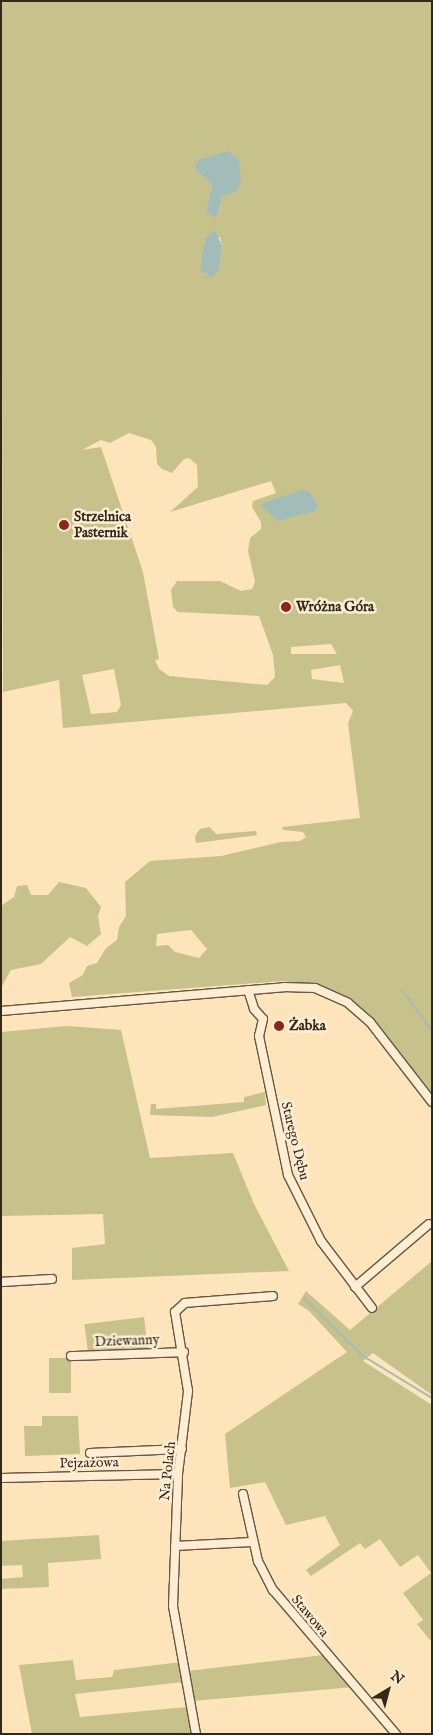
<!DOCTYPE html>
<meta charset="utf-8">
<style>
body{margin:0}
#map{position:relative;width:433px;height:1735px;overflow:hidden;background:#fde4bb;font-family:"IM FELL English",serif}
div>[style]{position:absolute}
.green>*{inset:0;background:#c7c28b;transform-origin:0 0}
.water>*{inset:0;background:#a2bcb9}
.stream>*{height:2px;margin:-1px;padding:0 1px;transform-origin:1px;border-radius:1px;background:#a2bcb9}
.roads{filter:drop-shadow(1px 0 #655744) drop-shadow(-1px 0 #655744) drop-shadow(0 1px #655744) drop-shadow(0 -1px #655744)}
.minor>*{height:8px;margin:-4px;padding:0 4px;transform-origin:4px;border-radius:4px;background:#feedd3}
.dots>*{width:14px;height:14px;translate:-50% -50%;box-sizing:border-box;border:2px solid #feedd3;border-radius:50%}
span{translate:-50% -50%;white-space:nowrap;text-align:center;line-height:1.15;-webkit-text-stroke:5px #feedd3;paint-order:stroke}
.poi-label{font-size:14px;color:#32281c;font-weight:700}
.left{translate:0 -50%;text-align:left}
.street-label{font-size:14px;color:#32281c}
.frame{position:absolute;inset:0;border:2px solid #32281c;pointer-events:none}
.north{position:absolute;left:363px;top:1665px;width:50px;height:50px;-webkit-text-stroke:4px #feedd3;paint-order:stroke;rotate:37deg;font-size:14px;font-weight:700;line-height:20px;text-align:center;color:#32281c}
.north::after{content:'';display:block;margin:auto;width:18px;height:22px;background:#32281c;clip-path:polygon(50% 0,100% 100%,50% 72%,0 100%)}
</style>
<div id="map">
<div class="green">
<div style="clip-path:polygon(evenodd,1px 1px,432px 1px,432px 1093px,368px 1013px,351px 999px,324px 987px,283px 981px,72px 997px,69px 983px,83px 975px,87px 966px,97px 963px,106px 948px,117px 940px,119px 927px,126px 916px,125px 882px,150px 861px,221px 856px,281px 842px,300px 841px,306px 837px,303px 832px,283px 830px,282px 827px,360px 818px,348px 723px,353px 711px,346px 703px,63px 728px,59px 680px,3px 692px,1px 1px,209px 178px,227px 193px,222px 197px,218px 214px,206px 211px,212px 184px,209px 178px,1px 1px,220px 237px,222px 246px,219px 268px,204px 248px,205px 239px,220px 237px,1px 1px,129px 433px,151px 440px,156px 447px,157px 464px,162px 469px,172px 473px,184px 459px,189px 458px,197px 465px,198px 487px,170px 512px,271px 481px,276px 493px,253px 501px,252px 507px,261px 522px,261px 529px,250px 538px,248px 551px,255px 582px,252px 589px,241px 591px,220px 581px,177px 581px,171px 590px,173px 607px,178px 612px,259px 616px,273px 655px,275px 677px,267px 685px,169px 676px,159px 669px,155px 660px,159px 659px,143px 572px,101px 447px,82px 450px,101px 440px,110px 443px,129px 433px,1px 1px,331px 644px,337px 654px,291px 654px,291px 647px,331px 644px,1px 1px,340px 665px,344px 683px,312px 679px,311px 670px,340px 665px,1px 1px,114px 669px,121px 705px,117px 712px,91px 714px,82px 675px,114px 669px,1px 1px,191px 930px,207px 949px,199px 958px,175px 952px,168px 945px,156px 946px,157px 934px,191px 930px)"></div>
<div style="clip-path:polygon(210px 827px,216px 834px,256px 831px,257px 835px,196px 843px,195px 836px,200px 829px)"></div>
<div style="clip-path:polygon(59px 882px,86px 888px,101px 907px,98px 916px,101px 934px,87px 946px,70px 937px,41px 964px,11px 970px,1px 988px,1px 906px,14px 897px,17px 886px,27px 885px,31px 895px,48px 895px)"></div>
<div style="clip-path:polygon(67px 1026px,121px 1030px,150px 1158px,233px 1153px,254px 1204px,289px 1271px,72px 1280px,72px 1248px,105px 1244px,103px 1214px,1px 1216px,1px 1032px)"></div>
<div style="clip-path:polygon(265px 1092px,266px 1105px,212px 1117px,150px 1115px,151px 1104px,156px 1104px,156px 1109px,244px 1102px,244px 1097px)"></div>
<div style="clip-path:polygon(432px 1261px,432px 1395px,373px 1353px,363px 1361px,432px 1405px,432px 1639px,430px 1640px,417px 1624px,423px 1620px,403px 1593px,431px 1573px,418px 1555px,400px 1567px,380px 1539px,365px 1549px,360px 1543px,311px 1576px,306px 1570px,340px 1545px,325px 1516px,286px 1525px,265px 1482px,230px 1488px,225px 1434px,347px 1352px,309px 1311px,298px 1304px,306px 1291px,350px 1330px)"></div>
<div style="left:144px;top:1317px;width:34px;height:60px;rotate:83deg"></div>
<div style="left:49px;top:1358px;width:22px;height:35px"></div>
<div style="clip-path:polygon(42px 1416px,78px 1416px,80px 1454px,25px 1456px,24px 1426px,42px 1426px)"></div>
<div style="clip-path:polygon(99px 1535px,101px 1559px,48px 1563px,49px 1587px,1px 1589px,1px 1579px,23px 1577px,22px 1565px,1px 1566px,1px 1541px)"></div>
<div style="clip-path:polygon(323px 1655px,354px 1687px,192px 1701px,188px 1671px)"></div>
<div style="clip-path:polygon(73px 1660px,76px 1680px,112px 1677px,114px 1670px,182px 1662px,184px 1682px,75px 1694px,80px 1717px,187px 1707px,191px 1734px,32px 1734px,19px 1665px)"></div>
</div>
<div class="water">
<div style="clip-path:polygon(229px 151px,239px 160px,241px 181px,237px 191px,222px 197px,218px 214px,214px 217px,206px 211px,212px 184px,197px 171px,195px 164px,200px 159px)"></div>
<div style="clip-path:polygon(215px 230px,222px 246px,219px 269px,212px 277px,200px 270px,205px 239px)"></div>
<div style="clip-path:polygon(303px 490px,309px 491px,318px 506px,315px 511px,278px 521px,262px 506px,263px 503px)"></div>
</div>
<div class="stream">
<div style="left:402px;top:990px;width:51px;rotate:53.8deg"></div>
<div style="left:304px;top:1298px;width:83px;rotate:44.5deg"></div>
<div style="left:363px;top:1356px;width:81px;rotate:31.3deg"></div>
</div>
<div class="roads">
<div class="minor">
<div style="left:248px;top:990px;width:20px;rotate:72deg"></div>
<div style="left:254px;top:1009px;width:13px;rotate:48deg"></div>
<div style="left:263px;top:1019px;width:17px;rotate:103deg"></div>
<div style="left:259px;top:1036px;width:142px;rotate:78.2deg"></div>
<div style="left:288px;top:1175px;width:74px;rotate:63.4deg"></div>
<div style="left:321px;top:1241px;width:84px;rotate:52.7deg"></div>
<div style="left:1px;top:1011px;width:284px;rotate:-4.8deg"></div>
<div style="left:284px;top:987px;width:31px;rotate:2deg"></div>
<div style="left:315px;top:988px;width:36px;rotate:24deg"></div>
<div style="left:348px;top:1003px;width:29px;rotate:41deg"></div>
<div style="left:370px;top:1022px;width:101px;rotate:52.2deg"></div>
<div style="left:1px;top:1282px;width:51px;rotate:-3.4deg"></div>
<div style="left:355px;top:1287px;width:97px;rotate:-40.4deg"></div>
<div style="left:71px;top:1356px;width:113px;rotate:-2deg"></div>
<div style="left:90px;top:1453px;width:92px;rotate:-2.5deg"></div>
<div style="left:1px;top:1478px;width:177px;rotate:-1.3deg"></div>
<div style="left:243px;top:1494px;width:69px;rotate:77.4deg"></div>
<div style="left:258px;top:1561px;width:33px;rotate:63deg"></div>
<div style="left:273px;top:1590px;width:189px;rotate:49.5deg"></div>
<div style="left:175px;top:1546px;width:77px;rotate:-3deg"></div>
<div style="left:196px;top:1734px;width:130px;rotate:-100.2deg"></div>
<div style="left:173px;top:1606px;width:132px;rotate:-87.8deg"></div>
<div style="left:178px;top:1474px;width:84px;rotate:-83.1deg"></div>
<div style="left:188px;top:1391px;width:80px;rotate:-99.3deg"></div>
<div style="left:175px;top:1312px;width:13px;rotate:-42deg"></div>
<div style="left:185px;top:1303px;width:88px;rotate:-4.5deg"></div>
</div>
</div>
<div class="dots">
<div style="left:64px;top:525px;background:#8f2418"></div>
<div style="left:286px;top:607px;background:#8f2418"></div>
<div style="left:279px;top:1026px;background:#8f2418"></div>
</div>
<div class="poi-label">
<span class="left" style="left:74px;top:525px">Strzelnica<br>Pasternik</span>
<span class="left" style="left:296px;top:607px">Wróżna Góra</span>
<span class="left" style="left:289px;top:1026px">Żabka</span>
</div>
<div class="street-label">
<span style="left:295px;top:1141px;rotate:76deg">Starego Dębu</span>
<span style="left:127px;top:1341px;rotate:-2deg">Dziewanny</span>
<span style="left:89px;top:1463px;rotate:-1deg">Pejzażowa</span>
<span style="left:168px;top:1471px;rotate:-84deg">Na Polach</span>
<span style="left:310px;top:1616px;rotate:50deg">Stawowa</span>
</div>
<div class="frame"></div>
<div class="north">N</div>
</div>
